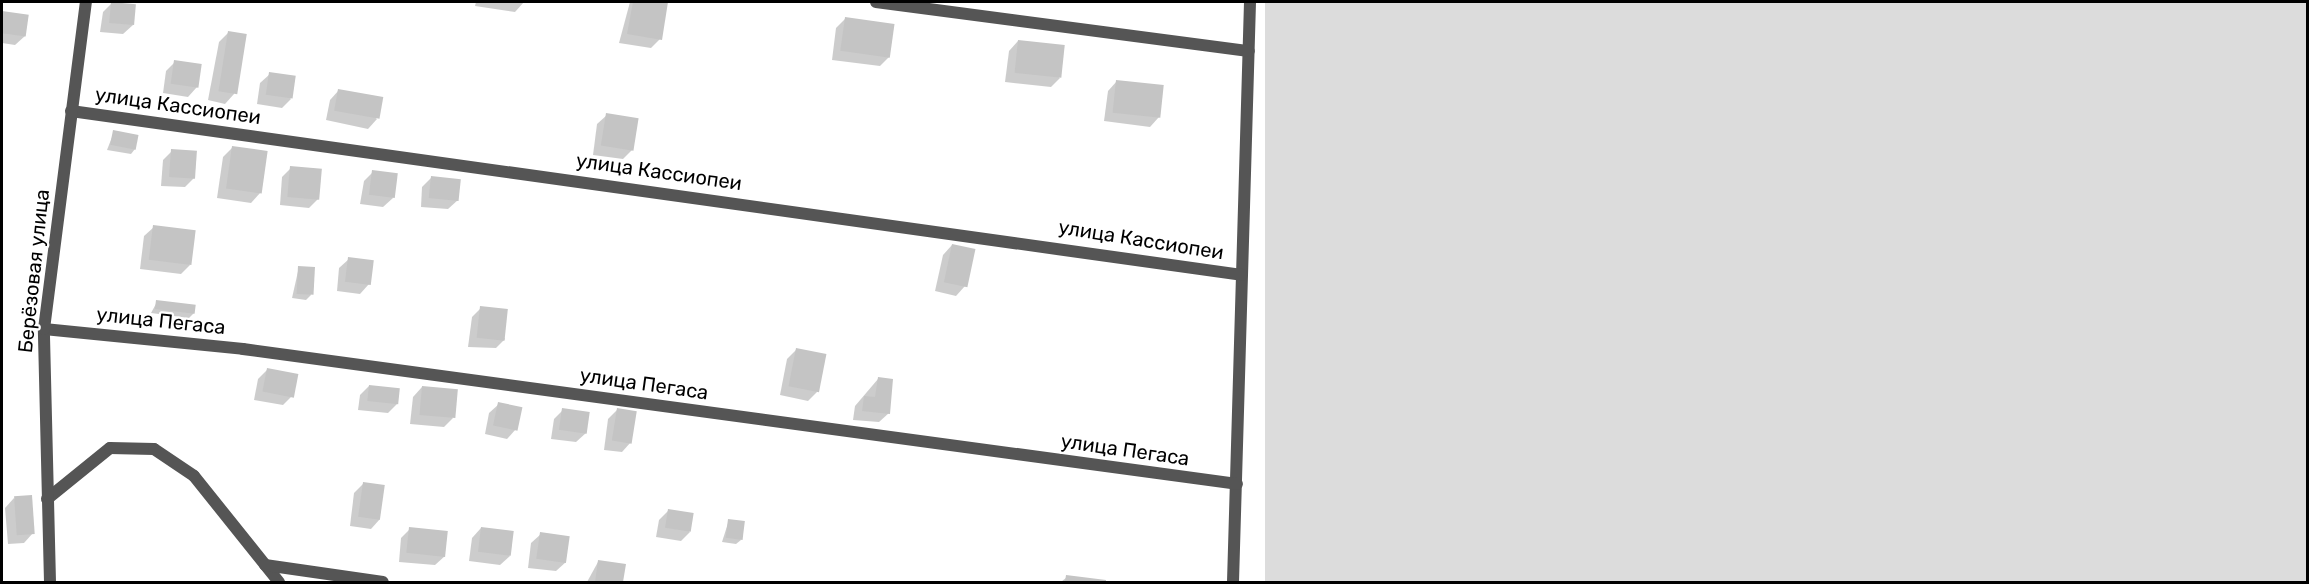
<!DOCTYPE html>
<meta charset="utf-8">
<style>
body{margin:0}
#map{position:relative;width:2309px;height:584px;overflow:hidden;background:#fff;font-family:Rubik,sans-serif}
div>[style]{position:absolute}
.green>*{inset:0;background:#dcdcdc;transform-origin:0 0}
.shadow>*{inset:0;background:#0003}
.building>*{inset:0;background:#c4c4c4;transform-origin:0 0}
.service>*{height:12px;margin:-6px;padding:0 6px;transform-origin:6px;border-radius:6px;background:#555}
.minor>*{height:12px;margin:-6px;padding:0 6px;transform-origin:6px;border-radius:6px;background:#555}
span{translate:-50% -50%;white-space:nowrap;text-align:center;line-height:1.15;-webkit-text-stroke:4.5px #fff;paint-order:stroke}
.street-label{font-size:20px;color:#000}
.frame{position:absolute;inset:0;border:3px solid #000;pointer-events:none}
</style>
<div id="map">
<div class="green">
<div style="left:1265px;top:2px;width:1042px;height:580px"></div>
</div>
<div class="shadow">
<div style="clip-path:polygon(476px 2px,524px 2px,515px 12px,475px 6px)"></div>
<div style="clip-path:polygon(630px 2px,667px 3px,660px 39px,651px 48px,619px 43px)"></div>
<div style="clip-path:polygon(112px 3px,133px 25px,123px 34px,100px 32px,103px 12px)"></div>
<div style="clip-path:polygon(2px 12px,27px 16px,25px 36px,15px 45px,2px 43px)"></div>
<div style="clip-path:polygon(845px 19px,889px 57px,880px 66px,832px 60px,836px 28px)"></div>
<div style="clip-path:polygon(229px 32px,234px 94px,225px 104px,208px 100px,219px 42px)"></div>
<div style="clip-path:polygon(1018px 41px,1060px 78px,1051px 87px,1005px 82px,1009px 51px)"></div>
<div style="clip-path:polygon(175px 62px,197px 87px,188px 97px,163px 93px,166px 71px)"></div>
<div style="clip-path:polygon(270px 74px,291px 99px,282px 108px,257px 104px,260px 83px)"></div>
<div style="clip-path:polygon(1117px 81px,1159px 117px,1150px 127px,1104px 121px,1108px 91px)"></div>
<div style="clip-path:polygon(339px 90px,377px 119px,368px 129px,326px 120px,330px 100px)"></div>
<div style="clip-path:polygon(607px 115px,632px 150px,623px 159px,593px 155px,597px 124px)"></div>
<div style="clip-path:polygon(114px 132px,135px 149px,131px 154px,107px 150px)"></div>
<div style="clip-path:polygon(233px 147px,260px 193px,251px 203px,217px 198px,223px 157px)"></div>
<div style="clip-path:polygon(172px 151px,194px 178px,185px 187px,161px 186px,163px 160px)"></div>
<div style="clip-path:polygon(291px 168px,319px 198px,309px 208px,280px 205px,282px 177px)"></div>
<div style="clip-path:polygon(373px 172px,393px 198px,383px 207px,360px 204px,364px 181px)"></div>
<div style="clip-path:polygon(432px 177px,458px 200px,448px 209px,421px 207px,422px 187px)"></div>
<div style="clip-path:polygon(154px 227px,190px 265px,181px 274px,140px 269px,144px 236px)"></div>
<div style="clip-path:polygon(952px 245px,965px 286px,956px 296px,935px 291px,943px 255px)"></div>
<div style="clip-path:polygon(349px 259px,369px 284px,360px 294px,337px 291px,339px 268px)"></div>
<div style="clip-path:polygon(299px 267px,311px 295px,306px 300px,292px 298px)"></div>
<div style="clip-path:polygon(157px 302px,194px 313px,189px 318px,151px 313px)"></div>
<div style="clip-path:polygon(481px 308px,505px 339px,496px 348px,468px 347px,472px 317px)"></div>
<div style="clip-path:polygon(797px 349px,817px 392px,808px 401px,780px 395px,787px 359px)"></div>
<div style="clip-path:polygon(267px 370px,292px 396px,283px 405px,254px 400px,258px 379px)"></div>
<div style="clip-path:polygon(878px 379px,889px 413px,879px 422px,853px 420px,855px 406px)"></div>
<div style="clip-path:polygon(369px 386px,397px 404px,388px 413px,358px 410px,360px 395px)"></div>
<div style="clip-path:polygon(422px 387px,453px 418px,444px 427px,410px 424px,413px 397px)"></div>
<div style="clip-path:polygon(499px 404px,516px 429px,507px 439px,485px 434px,489px 413px)"></div>
<div style="clip-path:polygon(563px 410px,586px 433px,576px 442px,551px 439px,554px 419px)"></div>
<div style="clip-path:polygon(617px 410px,631px 442px,622px 452px,604px 450px,608px 419px)"></div>
<div style="clip-path:polygon(363px 484px,380px 519px,371px 529px,350px 526px,354px 493px)"></div>
<div style="clip-path:polygon(14px 498px,33px 533px,24px 543px,8px 544px,5px 508px)"></div>
<div style="clip-path:polygon(668px 511px,690px 532px,681px 541px,656px 537px,659px 520px)"></div>
<div style="clip-path:polygon(729px 520px,741px 540px,736px 544px,722px 542px)"></div>
<div style="clip-path:polygon(481px 528px,510px 556px,500px 565px,469px 561px,472px 538px)"></div>
<div style="clip-path:polygon(410px 529px,445px 556px,435px 565px,399px 562px,401px 538px)"></div>
<div style="clip-path:polygon(541px 534px,566px 562px,556px 571px,528px 568px,531px 543px)"></div>
<div style="clip-path:polygon(598px 562px,624px 566px,622px 582px,587px 582px)"></div>
<div style="clip-path:polygon(1067px 577px,1104px 581px,1104px 582px,1061px 582px)"></div>
</div>
<div class="building">
<div style="left:111px;top:2px;width:25px;height:21px;rotate:5deg"></div>
<div style="clip-path:polygon(633px 2px,668px 2px,662px 40px,627px 34px)"></div>
<div style="left:2px;top:11px;width:27px;height:22px;rotate:8deg"></div>
<div style="left:845px;top:17px;width:50px;height:34px;rotate:8deg"></div>
<div style="left:228px;top:31px;width:19px;height:61px;rotate:9deg"></div>
<div style="left:1018px;top:40px;width:47px;height:33px;rotate:6deg"></div>
<div style="left:174px;top:60px;width:28px;height:24px;rotate:8deg"></div>
<div style="left:269px;top:72px;width:27px;height:23px;rotate:8deg"></div>
<div style="left:1116px;top:80px;width:48px;height:33px;rotate:6deg"></div>
<div style="left:338px;top:89px;width:46px;height:22px;rotate:10deg"></div>
<div style="left:606px;top:113px;width:33px;height:33px;rotate:9deg"></div>
<div style="left:113px;top:130px;width:26px;height:15px;rotate:11deg"></div>
<div style="left:232px;top:146px;width:36px;height:43px;rotate:8deg"></div>
<div style="left:171px;top:149px;width:26px;height:28px;rotate:4deg"></div>
<div style="left:290px;top:166px;width:32px;height:31px;rotate:5deg"></div>
<div style="left:372px;top:170px;width:26px;height:25px;rotate:7deg"></div>
<div style="left:431px;top:176px;width:30px;height:22px;rotate:6deg"></div>
<div style="left:153px;top:225px;width:43px;height:35px;rotate:7deg"></div>
<div style="left:952px;top:244px;width:24px;height:39px;rotate:12deg"></div>
<div style="left:348px;top:257px;width:26px;height:25px;rotate:7deg"></div>
<div style="left:298px;top:266px;width:17px;height:28px;rotate:3deg"></div>
<div style="left:156px;top:300px;width:40px;height:9px;rotate:7deg"></div>
<div style="left:480px;top:306px;width:28px;height:32px;rotate:6deg"></div>
<div style="left:796px;top:348px;width:31px;height:39px;rotate:11deg"></div>
<div style="left:267px;top:368px;width:32px;height:24px;rotate:11deg"></div>
<div style="clip-path:polygon(878px 377px,893px 379px,890px 414px,862px 411px,864px 396px,875px 397px)"></div>
<div style="left:369px;top:385px;width:31px;height:16px;rotate:6deg"></div>
<div style="left:422px;top:386px;width:36px;height:29px;rotate:5deg"></div>
<div style="left:498px;top:402px;width:25px;height:24px;rotate:12deg"></div>
<div style="left:562px;top:408px;width:28px;height:22px;rotate:8deg"></div>
<div style="left:617px;top:408px;width:20px;height:33px;rotate:9deg"></div>
<div style="left:363px;top:482px;width:22px;height:35px;rotate:8deg"></div>
<div style="left:32px;top:495px;width:39px;height:18px;rotate:86deg"></div>
<div style="left:668px;top:509px;width:26px;height:19px;rotate:9deg"></div>
<div style="left:728px;top:519px;width:17px;height:19px;rotate:7deg"></div>
<div style="left:409px;top:527px;width:39px;height:26px;rotate:6deg"></div>
<div style="left:481px;top:527px;width:33px;height:25px;rotate:7deg"></div>
<div style="left:540px;top:532px;width:30px;height:27px;rotate:8deg"></div>
<div style="clip-path:polygon(598px 560px,626px 564px,623px 582px,595px 582px)"></div>
<div style="clip-path:polygon(1066px 575px,1106px 580px,1106px 582px,1065px 582px)"></div>
</div>
<div class="service">
<div style="left:1233px;top:582px;width:580px;rotate:-88.32deg"></div>
</div>
<div class="minor">
<div style="left:876px;top:2px;width:376px;rotate:7.5deg"></div>
<div style="left:71px;top:111px;width:1182px;rotate:7.97deg"></div>
<div style="left:44px;top:329px;width:200px;rotate:5.7deg"></div>
<div style="left:243px;top:349px;width:1003px;rotate:7.73deg"></div>
<div style="left:47px;top:499px;width:81px;rotate:-39deg"></div>
<div style="left:110px;top:448px;width:44px;rotate:1.3deg"></div>
<div style="left:154px;top:449px;width:48px;rotate:34deg"></div>
<div style="left:194px;top:476px;width:136px;rotate:51.3deg"></div>
<div style="left:265px;top:565px;width:119px;rotate:8.2deg"></div>
<div style="left:50px;top:582px;width:253px;rotate:-91.4deg"></div>
<div style="left:44px;top:329px;width:330px;rotate:-82.7deg"></div>
</div>
<div class="street-label">
<span style="left:178px;top:106px;rotate:8deg">улица Кассиопеи</span>
<span style="left:659px;top:172px;rotate:8deg">улица Кассиопеи</span>
<span style="left:1141px;top:240px;rotate:9deg">улица Кассиопеи</span>
<span style="left:34px;top:271px;rotate:-84deg">Берёзовая улица</span>
<span style="left:161px;top:321px;rotate:6deg">улица Пегаса</span>
<span style="left:644px;top:384px;rotate:8deg">улица Пегаса</span>
<span style="left:1125px;top:450px;rotate:8deg">улица Пегаса</span>
</div>
<div class="frame"></div>
</div>
